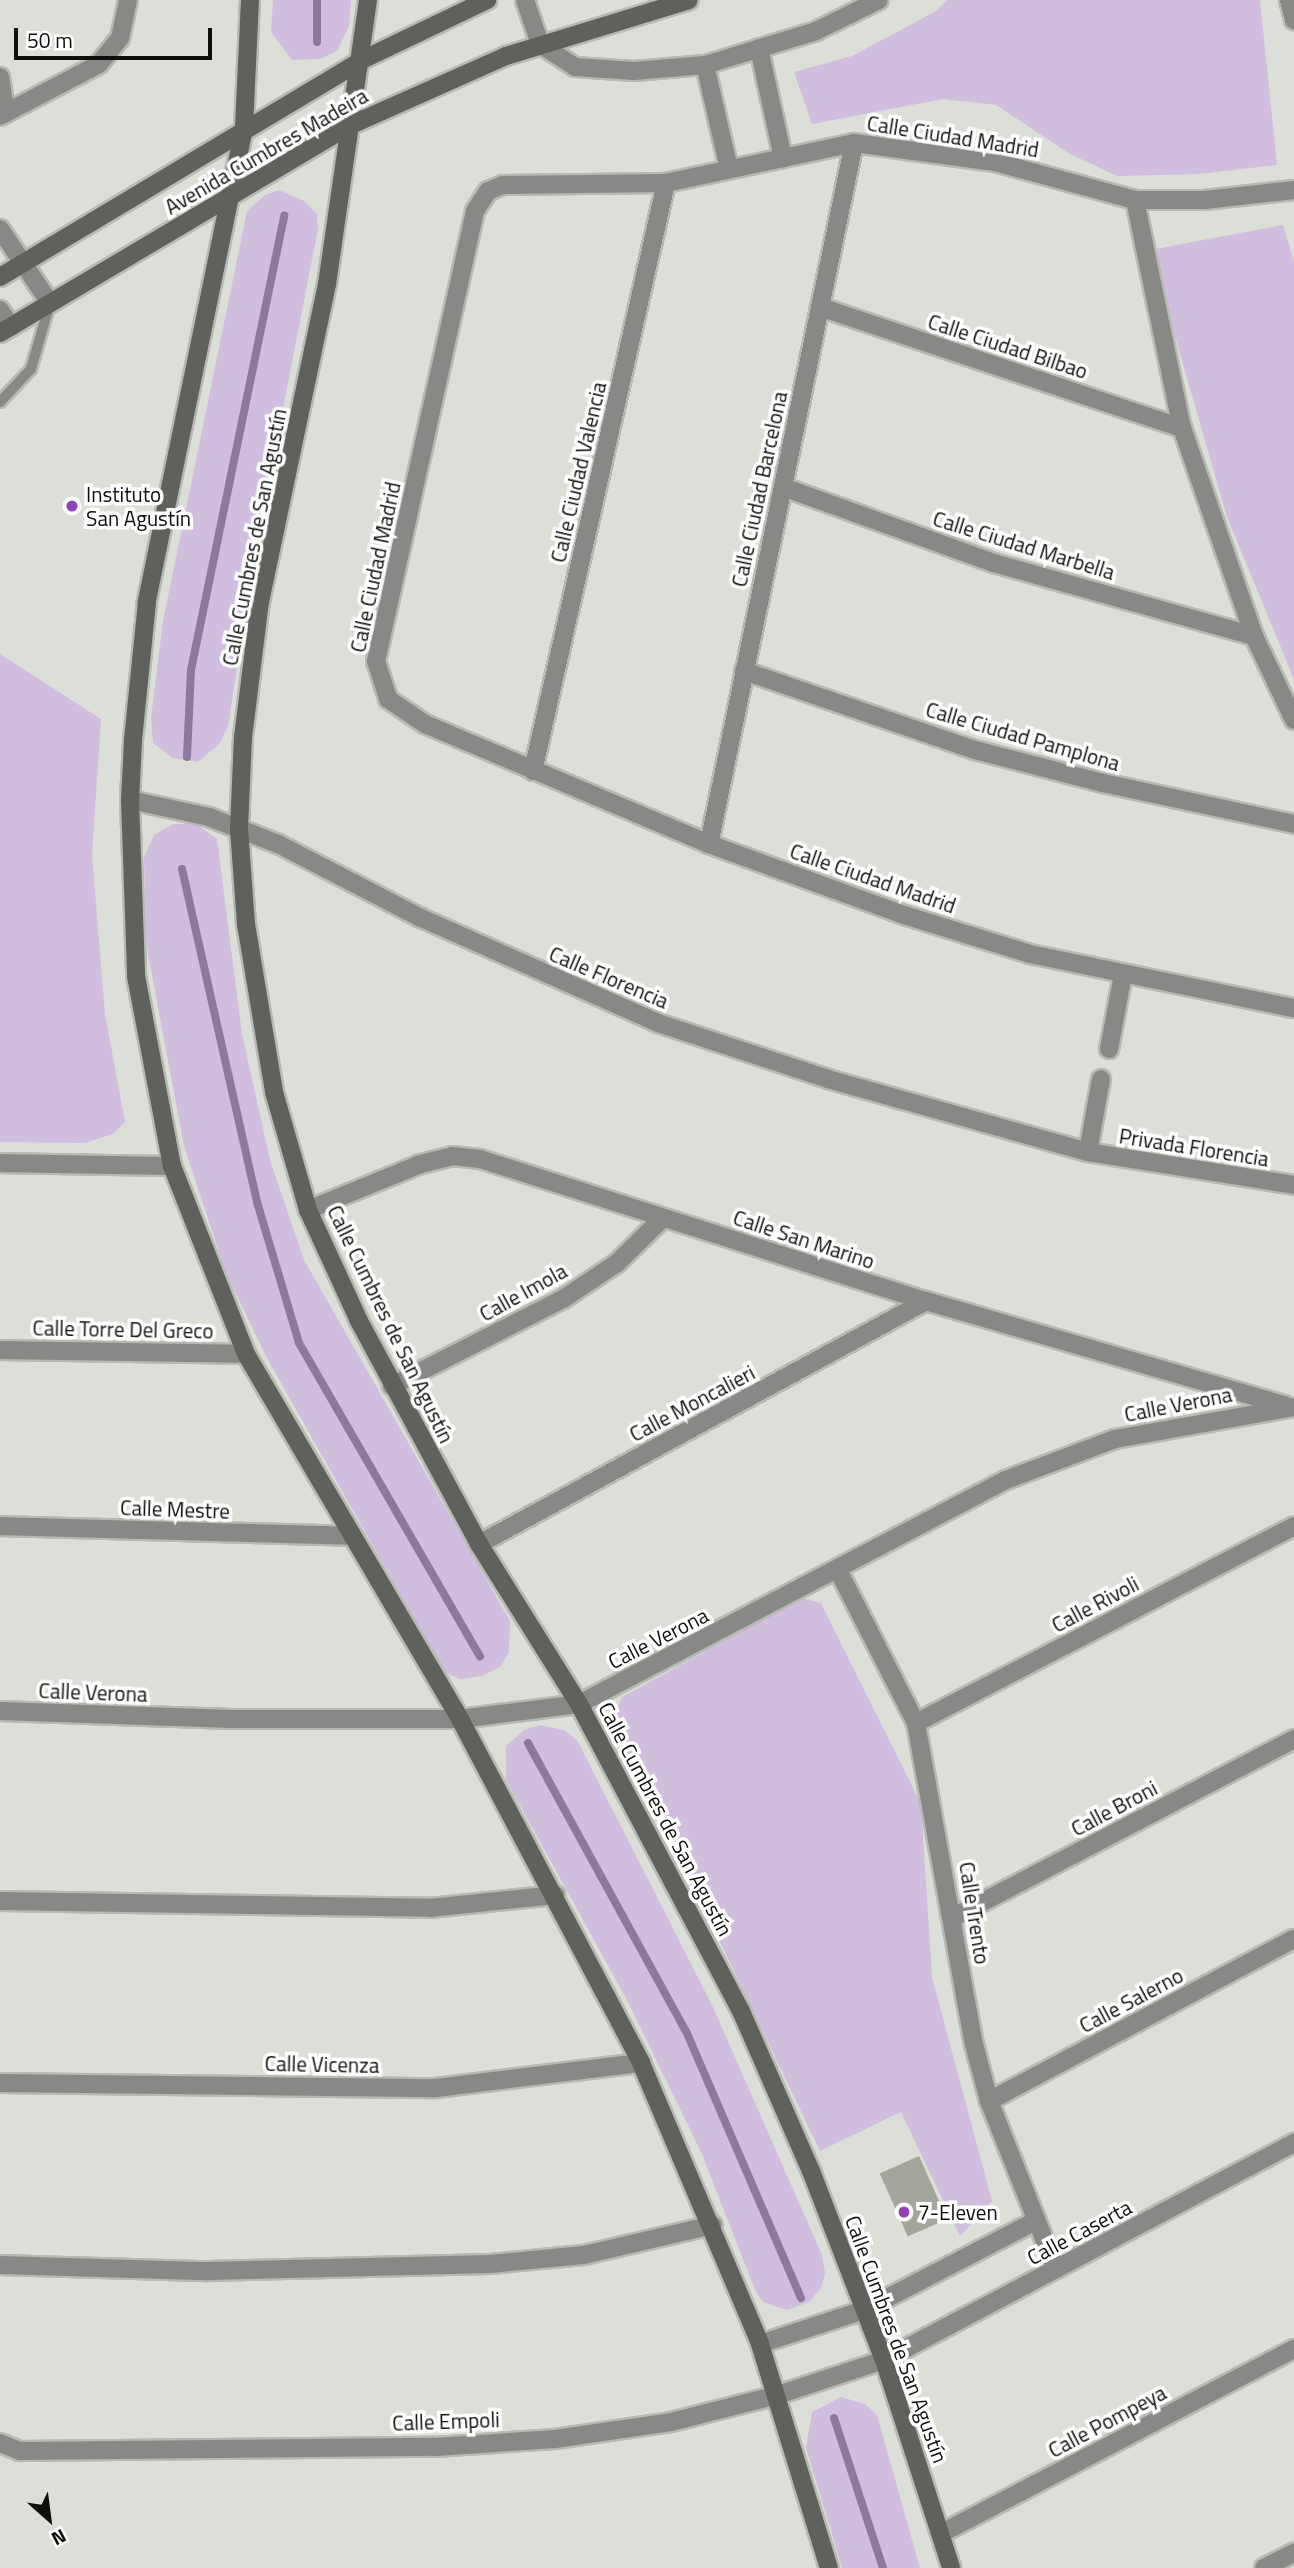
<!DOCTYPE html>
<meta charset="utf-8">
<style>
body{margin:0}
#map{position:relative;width:1294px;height:2568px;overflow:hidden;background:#dcdfd7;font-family:"Titillium Web",sans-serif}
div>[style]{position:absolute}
.green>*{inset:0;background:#d1bdde}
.stream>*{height:8px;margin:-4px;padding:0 4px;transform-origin:4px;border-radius:4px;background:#8f789e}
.building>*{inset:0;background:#a4a69e;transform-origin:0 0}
.roads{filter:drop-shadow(2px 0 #b7bab3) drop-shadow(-2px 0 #b7bab3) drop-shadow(0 2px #b7bab3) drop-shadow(0 -2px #b7bab3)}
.lane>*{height:10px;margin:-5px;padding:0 5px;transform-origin:5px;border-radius:5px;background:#888986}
.street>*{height:18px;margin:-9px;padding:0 9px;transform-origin:9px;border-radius:9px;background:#888986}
.secondary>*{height:18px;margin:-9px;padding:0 9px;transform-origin:9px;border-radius:9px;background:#5f615c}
.dots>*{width:19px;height:19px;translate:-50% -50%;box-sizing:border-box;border:4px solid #fff;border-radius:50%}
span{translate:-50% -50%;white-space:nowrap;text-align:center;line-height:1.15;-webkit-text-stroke:7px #fff;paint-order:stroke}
.street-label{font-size:21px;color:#0e0f0d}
.poi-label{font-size:21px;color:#0e0f0d}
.left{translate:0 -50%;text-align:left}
.north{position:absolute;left:14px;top:2484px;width:70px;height:70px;-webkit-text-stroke:5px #fff;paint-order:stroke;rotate:152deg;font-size:19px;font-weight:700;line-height:28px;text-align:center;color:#0e0f0d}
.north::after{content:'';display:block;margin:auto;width:24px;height:32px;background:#0e0f0d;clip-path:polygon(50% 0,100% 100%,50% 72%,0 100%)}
.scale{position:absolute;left:14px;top:28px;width:198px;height:32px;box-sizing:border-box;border:4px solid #0e0f0d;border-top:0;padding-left:9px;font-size:21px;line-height:24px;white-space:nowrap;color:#0e0f0d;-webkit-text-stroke:5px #fff;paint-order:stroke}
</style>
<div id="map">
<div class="green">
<div style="clip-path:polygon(273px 0,351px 0,349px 26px,337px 51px,321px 59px,292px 60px,271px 32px)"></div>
<div style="clip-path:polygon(947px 0,1260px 0,1277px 165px,1199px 174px,1117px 176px,1070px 154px,996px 105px,943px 99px,812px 124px,794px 72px,852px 56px,936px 11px)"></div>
<div style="clip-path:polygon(279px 190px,304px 201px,317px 214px,318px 229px,253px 562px,228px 727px,219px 744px,198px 762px,173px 758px,153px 743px,151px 718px,163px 621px,247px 211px,265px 195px)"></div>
<div style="clip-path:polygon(1283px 225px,1294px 262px,1294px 679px,1227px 517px,1150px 250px)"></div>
<div style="clip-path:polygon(0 654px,101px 719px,92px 855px,105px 1014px,125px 1122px,113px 1134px,85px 1143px,0 1142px)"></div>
<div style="clip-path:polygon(173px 824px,196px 824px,217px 839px,242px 1034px,270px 1160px,304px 1260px,510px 1621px,509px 1652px,500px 1667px,482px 1676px,460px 1679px,444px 1672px,267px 1358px,226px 1273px,184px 1146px,146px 943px,144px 857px,154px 835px)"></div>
<div style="clip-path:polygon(802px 1598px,821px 1603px,921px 1804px,932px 1977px,992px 2201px,960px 2236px,901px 2112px,820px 2151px,697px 1894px,610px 1726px,622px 1697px)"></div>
<div style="clip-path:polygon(540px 1725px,564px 1730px,577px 1740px,712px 2005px,822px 2255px,825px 2273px,821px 2288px,809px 2302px,787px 2310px,763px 2302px,756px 2292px,701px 2152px,626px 1998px,506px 1780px,506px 1746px,524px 1730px)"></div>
<div style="clip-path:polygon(841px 2397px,865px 2404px,877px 2415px,920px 2568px,842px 2568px,806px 2448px,812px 2412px)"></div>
</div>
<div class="stream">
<div style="left:317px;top:42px;width:42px;rotate:-90deg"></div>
<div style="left:187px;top:757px;width:87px;rotate:-87.4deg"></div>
<div style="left:191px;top:670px;width:464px;rotate:-78.4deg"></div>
<div style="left:182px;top:869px;width:341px;rotate:77.3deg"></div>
<div style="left:257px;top:1202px;width:147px;rotate:73.4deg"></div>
<div style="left:299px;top:1343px;width:362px;rotate:60deg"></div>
<div style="left:528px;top:1743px;width:328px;rotate:61.3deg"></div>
<div style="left:686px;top:2031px;width:291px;rotate:66.7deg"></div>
<div style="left:834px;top:2418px;width:158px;rotate:71.9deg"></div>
</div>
<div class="building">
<div style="left:919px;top:2156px;width:69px;height:43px;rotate:66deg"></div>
</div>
<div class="roads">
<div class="lane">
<div style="left:0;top:402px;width:45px;rotate:-46.8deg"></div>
<div style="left:31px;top:369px;width:69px;rotate:-73.9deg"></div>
</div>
<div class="street">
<div style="left:525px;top:0;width:46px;rotate:71.2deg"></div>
<div style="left:540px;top:44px;width:42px;rotate:33.3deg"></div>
<div style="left:575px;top:67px;width:59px;rotate:3.9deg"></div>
<div style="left:634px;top:71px;width:71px;rotate:-4.8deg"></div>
<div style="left:705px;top:65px;width:116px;rotate:-17deg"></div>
<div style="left:816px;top:31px;width:70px;rotate:-26.2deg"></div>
<div style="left:1289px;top:0;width:21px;rotate:76deg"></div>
<div style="left:759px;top:48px;width:113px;rotate:77.7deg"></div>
<div style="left:705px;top:65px;width:107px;rotate:77deg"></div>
<div style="left:0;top:77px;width:36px;rotate:81deg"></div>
<div style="left:0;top:116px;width:112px;rotate:-27.7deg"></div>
<div style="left:99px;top:64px;width:33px;rotate:-51deg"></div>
<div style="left:120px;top:38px;width:39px;rotate:-78deg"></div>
<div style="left:1294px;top:190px;width:90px;rotate:173.6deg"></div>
<div style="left:1205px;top:200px;width:70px;rotate:180deg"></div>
<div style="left:1135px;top:200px;width:145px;rotate:-164.8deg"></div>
<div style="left:995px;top:162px;width:142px;rotate:-172.3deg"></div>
<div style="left:854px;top:143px;width:192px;rotate:168deg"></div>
<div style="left:666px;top:183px;width:163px;rotate:179.3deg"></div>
<div style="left:503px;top:185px;width:16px;rotate:158deg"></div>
<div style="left:488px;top:191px;width:24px;rotate:123deg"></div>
<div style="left:475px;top:211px;width:461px;rotate:102.4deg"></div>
<div style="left:376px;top:661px;width:40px;rotate:72deg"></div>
<div style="left:388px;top:699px;width:45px;rotate:34deg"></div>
<div style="left:425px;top:724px;width:308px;rotate:22.9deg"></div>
<div style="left:709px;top:844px;width:204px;rotate:20deg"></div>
<div style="left:901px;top:914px;width:135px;rotate:17.2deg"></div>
<div style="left:1030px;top:954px;width:269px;rotate:11.6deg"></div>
<div style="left:1135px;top:200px;width:233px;rotate:78.4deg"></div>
<div style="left:1182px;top:428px;width:220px;rotate:70.9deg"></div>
<div style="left:1254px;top:636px;width:93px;rotate:64.5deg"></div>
<div style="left:0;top:229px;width:89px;rotate:56deg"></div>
<div style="left:820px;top:307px;width:382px;rotate:18.5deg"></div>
<div style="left:0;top:310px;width:20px;rotate:57deg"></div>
<div style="left:783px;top:487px;width:224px;rotate:19.8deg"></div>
<div style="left:994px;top:563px;width:270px;rotate:15.7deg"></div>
<div style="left:744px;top:671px;width:244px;rotate:18.9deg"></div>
<div style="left:975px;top:750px;width:132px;rotate:14.5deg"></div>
<div style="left:1103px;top:783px;width:195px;rotate:12.1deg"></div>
<div style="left:533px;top:771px;width:603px;rotate:-77.25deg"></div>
<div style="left:130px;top:800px;width:81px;rotate:12.1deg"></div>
<div style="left:209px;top:817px;width:74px;rotate:21.4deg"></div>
<div style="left:278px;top:844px;width:159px;rotate:27.4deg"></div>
<div style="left:419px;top:917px;width:261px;rotate:23.9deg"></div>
<div style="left:658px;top:1023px;width:179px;rotate:18.2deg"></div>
<div style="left:828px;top:1079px;width:270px;rotate:15.7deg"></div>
<div style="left:1088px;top:1152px;width:209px;rotate:9.1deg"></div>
<div style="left:709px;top:844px;width:716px;rotate:-78.31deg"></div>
<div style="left:1109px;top:1049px;width:76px;rotate:-79.4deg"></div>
<div style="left:1088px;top:1152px;width:74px;rotate:-79.9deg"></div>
<div style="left:0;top:1163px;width:172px;rotate:1deg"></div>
<div style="left:308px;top:1210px;width:122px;rotate:-22.2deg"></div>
<div style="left:421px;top:1164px;width:32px;rotate:-14deg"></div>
<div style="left:452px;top:1156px;width:28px;rotate:6deg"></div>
<div style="left:480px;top:1159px;width:468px;rotate:17.7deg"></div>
<div style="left:926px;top:1301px;width:374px;rotate:16.2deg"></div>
<div style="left:0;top:1350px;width:246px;rotate:0.9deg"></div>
<div style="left:392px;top:1386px;width:192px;rotate:-27deg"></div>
<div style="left:563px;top:1299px;width:65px;rotate:-33.7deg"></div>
<div style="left:617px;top:1263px;width:64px;rotate:-44.4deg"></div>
<div style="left:0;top:1526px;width:349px;rotate:1.6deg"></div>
<div style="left:479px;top:1544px;width:509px;rotate:-28.53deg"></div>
<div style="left:838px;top:1570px;width:172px;rotate:63deg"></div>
<div style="left:916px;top:1723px;width:326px;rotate:79.8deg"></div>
<div style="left:974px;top:2044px;width:59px;rotate:75.3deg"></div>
<div style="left:989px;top:2101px;width:181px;rotate:68.3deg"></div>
<div style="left:0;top:1711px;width:232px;rotate:2deg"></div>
<div style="left:232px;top:1719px;width:228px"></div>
<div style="left:460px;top:1719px;width:120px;rotate:-7.2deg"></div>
<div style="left:579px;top:1704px;width:482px;rotate:-27.7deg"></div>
<div style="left:1006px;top:1480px;width:116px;rotate:-20.6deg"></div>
<div style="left:1115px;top:1439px;width:182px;rotate:-10.1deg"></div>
<div style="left:916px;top:1723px;width:426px;rotate:-27.5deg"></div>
<div style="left:0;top:1901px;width:430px;rotate:0.9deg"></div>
<div style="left:430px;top:1908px;width:126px;rotate:-5.9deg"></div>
<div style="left:954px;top:1917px;width:384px;rotate:-27.6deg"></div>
<div style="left:0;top:2083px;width:436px;rotate:0.7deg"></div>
<div style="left:436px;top:2088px;width:207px;rotate:-7deg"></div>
<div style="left:989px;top:2101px;width:345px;rotate:-28deg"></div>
<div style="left:0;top:2265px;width:208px;rotate:1.7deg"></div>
<div style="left:208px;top:2271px;width:282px;rotate:-1.4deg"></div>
<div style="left:490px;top:2264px;width:94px;rotate:-5.5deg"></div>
<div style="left:584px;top:2255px;width:132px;rotate:-13.1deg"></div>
<div style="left:760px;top:2344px;width:109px;rotate:-18.1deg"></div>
<div style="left:864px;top:2310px;width:194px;rotate:-27.4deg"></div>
<div style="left:0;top:2443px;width:22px;rotate:22deg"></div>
<div style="left:20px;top:2451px;width:415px;rotate:-0.6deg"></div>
<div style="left:435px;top:2447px;width:120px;rotate:-3.8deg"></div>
<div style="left:555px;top:2439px;width:117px;rotate:-8.3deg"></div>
<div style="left:671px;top:2422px;width:110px;rotate:-14.2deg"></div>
<div style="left:778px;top:2395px;width:112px;rotate:-18.3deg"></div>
<div style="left:884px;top:2360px;width:464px;rotate:-27.9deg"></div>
<div style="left:942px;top:2533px;width:397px;rotate:-27.6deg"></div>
<div style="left:1264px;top:2568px;width:34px;rotate:-27deg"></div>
</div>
<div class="secondary">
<div style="left:250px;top:0;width:128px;rotate:92.7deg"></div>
<div style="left:244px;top:128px;width:484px;rotate:101.6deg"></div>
<div style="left:147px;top:602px;width:140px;rotate:95.8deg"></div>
<div style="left:133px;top:741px;width:59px;rotate:92.9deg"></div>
<div style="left:130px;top:800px;width:176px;rotate:88deg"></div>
<div style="left:136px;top:976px;width:193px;rotate:79.3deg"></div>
<div style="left:172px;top:1166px;width:202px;rotate:68.5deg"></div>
<div style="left:246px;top:1354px;width:423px;rotate:59.6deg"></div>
<div style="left:460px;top:1719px;width:389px;rotate:62.2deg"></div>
<div style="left:641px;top:2063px;width:305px;rotate:67deg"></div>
<div style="left:760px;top:2344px;width:234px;rotate:72.9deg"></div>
<div style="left:368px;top:0;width:287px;rotate:98.2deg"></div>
<div style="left:327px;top:284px;width:324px;rotate:101.9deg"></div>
<div style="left:260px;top:601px;width:137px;rotate:97.1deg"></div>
<div style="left:243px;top:737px;width:92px;rotate:92.5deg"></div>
<div style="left:239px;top:829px;width:95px;rotate:85.8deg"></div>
<div style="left:246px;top:924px;width:170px;rotate:80.5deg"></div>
<div style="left:274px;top:1092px;width:123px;rotate:73.9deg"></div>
<div style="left:308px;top:1210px;width:122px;rotate:65.3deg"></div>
<div style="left:359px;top:1321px;width:253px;rotate:61.7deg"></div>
<div style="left:479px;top:1544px;width:189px;rotate:58deg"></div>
<div style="left:579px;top:1704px;width:347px;rotate:62.2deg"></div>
<div style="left:741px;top:2011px;width:175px;rotate:66.4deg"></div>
<div style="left:811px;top:2171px;width:203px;rotate:68.9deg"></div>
<div style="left:884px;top:2360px;width:219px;rotate:72.1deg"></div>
<div style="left:0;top:277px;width:422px;rotate:-30.9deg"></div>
<div style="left:362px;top:60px;width:139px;rotate:-25.6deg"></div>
<div style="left:0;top:333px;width:408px;rotate:-30.7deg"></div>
<div style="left:351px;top:125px;width:170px;rotate:-24deg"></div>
<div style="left:506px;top:56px;width:191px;rotate:-17deg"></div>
</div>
</div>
<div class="dots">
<div style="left:72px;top:506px;background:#8f44b6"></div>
<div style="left:904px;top:2212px;background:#8f44b6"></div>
</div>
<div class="street-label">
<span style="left:953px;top:136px;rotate:9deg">Calle Ciudad Madrid</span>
<span style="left:266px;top:151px;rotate:-30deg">Avenida Cumbres Madeira</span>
<span style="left:1008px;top:346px;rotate:18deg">Calle Ciudad Bilbao</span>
<span style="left:578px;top:472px;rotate:-77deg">Calle Ciudad Valencia</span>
<span style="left:759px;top:489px;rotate:-78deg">Calle Ciudad Barcelona</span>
<span style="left:254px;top:537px;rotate:-79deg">Calle Cumbres de San Agustín</span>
<span style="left:1024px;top:545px;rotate:17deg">Calle Ciudad Marbella</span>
<span style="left:375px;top:567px;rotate:-78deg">Calle Ciudad Madrid</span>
<span style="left:1023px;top:736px;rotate:16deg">Calle Ciudad Pamplona</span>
<span style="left:873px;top:878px;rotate:19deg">Calle Ciudad Madrid</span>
<span style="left:609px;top:977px;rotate:23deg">Calle Florencia</span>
<span style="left:1194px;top:1147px;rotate:9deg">Privada Florencia</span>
<span style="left:804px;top:1239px;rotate:18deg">Calle San Marino</span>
<span style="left:523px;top:1292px;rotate:-29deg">Calle Imola</span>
<span style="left:391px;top:1324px;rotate:64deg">Calle Cumbres de San Agustín</span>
<span style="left:123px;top:1329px;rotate:1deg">Calle Torre Del Greco</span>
<span style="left:692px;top:1403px;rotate:-28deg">Calle Moncalieri</span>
<span style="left:1178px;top:1404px;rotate:-11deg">Calle Verona</span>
<span style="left:175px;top:1509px;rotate:2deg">Calle Mestre</span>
<span style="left:1095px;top:1604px;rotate:-28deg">Calle Rivoli</span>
<span style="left:658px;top:1638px;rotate:-27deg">Calle Verona</span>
<span style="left:93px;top:1692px;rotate:2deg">Calle Verona</span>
<span style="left:1114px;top:1808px;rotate:-28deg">Calle Broni</span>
<span style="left:666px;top:1819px;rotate:62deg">Calle Cumbres de San Agustín</span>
<span style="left:975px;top:1913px;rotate:81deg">Calle Trento</span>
<span style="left:1131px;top:2000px;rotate:-28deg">Calle Salerno</span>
<span style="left:322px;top:2064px;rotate:1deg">Calle Vicenza</span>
<span style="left:1079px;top:2232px;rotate:-28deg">Calle Caserta</span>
<span style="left:897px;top:2339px;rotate:70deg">Calle Cumbres de San Agustín</span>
<span style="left:446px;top:2421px;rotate:-2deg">Calle Empoli</span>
<span style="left:1107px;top:2421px;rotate:-28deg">Calle Pompeya</span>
</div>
<div class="poi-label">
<span class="left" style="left:86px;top:506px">Instituto<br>San Agustín</span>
<span class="left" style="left:918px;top:2212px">7-Eleven</span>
</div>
<div class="north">N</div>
<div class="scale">50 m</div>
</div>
